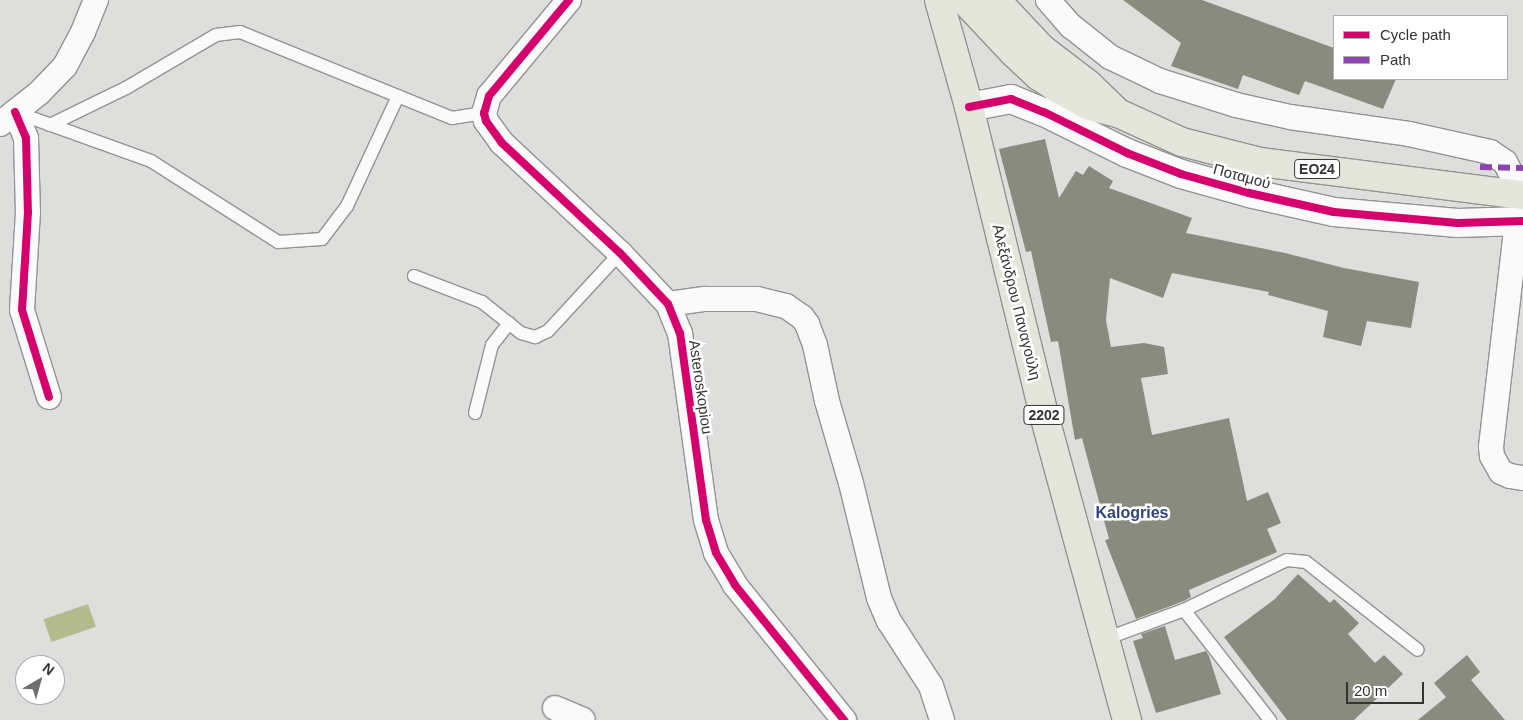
<!DOCTYPE html>
<meta charset="utf-8">
<style>
body{margin:0}
#map{position:relative;width:1523px;height:720px;overflow:hidden;background:#dededd;font-family:Arial,sans-serif}
div>[style]{position:absolute}
.water>*{inset:0;background:#b3ba8c;transform-origin:0 0}
.building>*{inset:0;background:#898b7e}
.roads{filter:drop-shadow(1px 0 #939392) drop-shadow(-1px 0 #939392) drop-shadow(0 1px #939392) drop-shadow(0 -1px #939392)}
.service>*{height:12px;margin:-6px;padding:0 6px;transform-origin:6px;border-radius:6px;background:#fafafa}
.minor>*{height:24px;margin:-12px;padding:0 12px;transform-origin:12px;border-radius:12px;background:#fafafa}
.tertiary>*{height:28px;margin:-14px;padding:0 14px;transform-origin:14px;border-radius:14px;background:#fafafa}
.primary>*{height:28px;margin:-14px;padding:0 14px;transform-origin:14px;border-radius:14px;background:#e5e6db}
.quiet>*{height:6px;margin-top:-3px;transform-origin:0;background:repeating-linear-gradient(90deg,#8e44ad 0 12px,transparent 0 18px)}
.cycleway>*{height:8px;margin:-4px;padding:0 4px;transform-origin:4px;border-radius:4px;background:#d6006c}
span{translate:-50% -50%;white-space:nowrap;text-align:center;line-height:1.15;-webkit-text-stroke:5px #fff;paint-order:stroke}
.shield-label span{padding:1px 4px;background:#fff;border:1px solid;border-radius:4px;-webkit-text-stroke-width:0}
.shield-label{font-size:14px;color:#333332;font-weight:700}
.street-label{font-size:15px;color:#333332}
.neighbourhood-label{font-size:16px;color:#2e447d;font-weight:700}
.legend{position:absolute;left:1333px;top:15px;width:175px;height:65px;box-sizing:border-box;background:#fff;border:1px solid #adadad;margin:0;padding:6px 9px;list-style:none;font-size:15px;color:#333332}
.legend li{display:flex;align-items:center;gap:10px;height:25px}
.legend b{width:25px;border:1px solid #adadad}
.north{position:absolute;left:15px;top:655px;width:50px;height:50px;box-sizing:border-box;background:#fff;border:1px solid #adadad;border-radius:50%;rotate:38deg;font-size:14px;font-weight:700;line-height:20px;text-align:center;color:#333332}
.north::after{content:'';display:block;margin:auto;width:18px;height:22px;background:#6f6f6e;clip-path:polygon(50% 0,100% 100%,50% 72%,0 100%)}
.scale{position:absolute;left:1346px;top:682px;width:78px;height:22px;box-sizing:border-box;border:2px solid #333332;border-top:0;padding-left:6px;font-size:15px;line-height:18px;white-space:nowrap;color:#333332;-webkit-text-stroke:4px #fff;paint-order:stroke}
</style>
<div id="map">
<div class="water">
<div style="left:88px;top:604px;width:24px;height:47px;rotate:71deg"></div>
</div>
<div class="building">
<div style="clip-path:polygon(1123px 0,1202px 0,1334px 48px,1334px 79px,1396px 79px,1383px 109px,1305px 81px,1299px 95px,1243px 75px,1238px 89px,1171px 66px,1181px 43px)"></div>
<div style="clip-path:polygon(1045px 139px,1059px 198px,1076px 171px,1083px 175px,1089px 166px,1113px 181px,1109px 188px,1192px 218px,1186px 233px,1285px 253px,1344px 268px,1419px 282px,1411px 328px,1367px 321px,1361px 346px,1323px 337px,1328px 311px,1268px 295px,1269px 292px,1172px 273px,1163px 298px,1110px 278px,1106px 320px,1111px 347px,1144px 343px,1164px 347px,1168px 374px,1141px 378px,1152px 435px,1229px 418px,1247px 501px,1268px 492px,1281px 523px,1267px 529px,1277px 552px,1189px 590px,1191px 597px,1184px 601px,1136px 619px,1105px 540px,1109px 539px,1082px 438px,1075px 440px,1058px 341px,1051px 342px,1031px 251px,1026px 252px,999px 149px)"></div>
<div style="clip-path:polygon(1298px 574px,1330px 603px,1334px 599px,1359px 623px,1348px 634px,1375px 663px,1384px 655px,1403px 674px,1354px 720px,1287px 720px,1224px 637px,1275px 599px)"></div>
<div style="clip-path:polygon(1165px 626px,1175px 660px,1206px 651px,1209px 656px,1221px 694px,1156px 713px,1133px 641px,1143px 638px,1141px 634px)"></div>
<div style="clip-path:polygon(1467px 655px,1480px 672px,1471px 680px,1505px 720px,1418px 720px,1446px 697px,1434px 683px)"></div>
</div>
<div class="roads">
<div class="service">
<div style="left:15px;top:112px;width:145px;rotate:19.8deg"></div>
<div style="left:151px;top:161px;width:151px;rotate:32.5deg"></div>
<div style="left:278px;top:242px;width:44px;rotate:-3.9deg"></div>
<div style="left:322px;top:239px;width:41px;rotate:-52.9deg"></div>
<div style="left:347px;top:206px;width:121px;rotate:-65.1deg"></div>
<div style="left:50px;top:125px;width:85px;rotate:-26deg"></div>
<div style="left:126px;top:88px;width:104px;rotate:-30.5deg"></div>
<div style="left:216px;top:35px;width:24px;rotate:-7deg"></div>
<div style="left:240px;top:32px;width:229px;rotate:22.1deg"></div>
<div style="left:452px;top:118px;width:32px;rotate:-9deg"></div>
<div style="left:414px;top:276px;width:73px;rotate:20.9deg"></div>
<div style="left:482px;top:302px;width:50px;rotate:38.5deg"></div>
<div style="left:521px;top:333px;width:15px;rotate:16deg"></div>
<div style="left:535px;top:337px;width:14px;rotate:-25deg"></div>
<div style="left:548px;top:331px;width:106px;rotate:-47.3deg"></div>
<div style="left:475px;top:413px;width:70px;rotate:-76deg"></div>
<div style="left:492px;top:345px;width:28px;rotate:-52deg"></div>
<div style="left:1184px;top:610px;width:140px;rotate:52deg"></div>
<div style="left:1105px;top:639px;width:84px;rotate:-20.2deg"></div>
<div style="left:1184px;top:610px;width:114px;rotate:-25.9deg"></div>
<div style="left:1287px;top:560px;width:19px;rotate:6deg"></div>
<div style="left:1306px;top:562px;width:142px;rotate:38.2deg"></div>
</div>
<div class="minor">
<div style="left:569px;top:0;width:125px;rotate:129.8deg"></div>
<div style="left:489px;top:96px;width:18px;rotate:106deg"></div>
<div style="left:484px;top:113px;width:8px;rotate:76deg"></div>
<div style="left:486px;top:121px;width:27px;rotate:54deg"></div>
<div style="left:502px;top:143px;width:161px;rotate:43deg"></div>
<div style="left:620px;top:253px;width:70px;rotate:46.7deg"></div>
<div style="left:668px;top:304px;width:31px;rotate:68deg"></div>
<div style="left:680px;top:333px;width:189px;rotate:82.1deg"></div>
<div style="left:706px;top:520px;width:34px;rotate:73deg"></div>
<div style="left:716px;top:553px;width:37px;rotate:59deg"></div>
<div style="left:735px;top:585px;width:174px;rotate:51.1deg"></div>
<div style="left:1048px;top:0;width:35px;rotate:49deg"></div>
<div style="left:1071px;top:26px;width:50px;rotate:38.5deg"></div>
<div style="left:1110px;top:57px;width:55px;rotate:25.6deg"></div>
<div style="left:1160px;top:81px;width:80px;rotate:17.5deg"></div>
<div style="left:1236px;top:105px;width:55px;rotate:12.5deg"></div>
<div style="left:1290px;top:117px;width:120px;rotate:8.1deg"></div>
<div style="left:1409px;top:134px;width:83px;rotate:12.5deg"></div>
<div style="left:1490px;top:152px;width:18px;rotate:34deg"></div>
<div style="left:1505px;top:162px;width:37px;rotate:63deg"></div>
<div style="left:15px;top:112px;width:28px;rotate:67deg"></div>
<div style="left:26px;top:138px;width:74px;rotate:88.5deg"></div>
<div style="left:28px;top:212px;width:98px;rotate:93.5deg"></div>
<div style="left:22px;top:310px;width:91px;rotate:72.8deg"></div>
<div style="left:0;top:124px;width:50px;rotate:-38.5deg"></div>
<div style="left:39px;top:93px;width:37px;rotate:-46deg"></div>
<div style="left:65px;top:66px;width:38px;rotate:-62deg"></div>
<div style="left:83px;top:32px;width:35px;rotate:-68deg"></div>
<div style="left:1517px;top:222px;width:226px;rotate:96.6deg"></div>
<div style="left:1491px;top:447px;width:9px;rotate:84deg"></div>
<div style="left:1492px;top:456px;width:18px;rotate:61deg"></div>
<div style="left:1501px;top:472px;width:10px;rotate:24deg"></div>
<div style="left:1510px;top:476px;width:13px;rotate:9deg"></div>
<div style="left:668px;top:304px;width:37px;rotate:-8deg"></div>
<div style="left:705px;top:299px;width:52px"></div>
<div style="left:757px;top:299px;width:30px;rotate:14deg"></div>
<div style="left:786px;top:306px;width:19px;rotate:35deg"></div>
<div style="left:802px;top:317px;width:9px;rotate:54deg"></div>
<div style="left:807px;top:324px;width:22px;rotate:69deg"></div>
<div style="left:815px;top:345px;width:57px;rotate:77.9deg"></div>
<div style="left:827px;top:401px;width:85px;rotate:73.7deg"></div>
<div style="left:851px;top:483px;width:118px;rotate:76.3deg"></div>
<div style="left:879px;top:598px;width:25px;rotate:67deg"></div>
<div style="left:889px;top:621px;width:77px;rotate:57.1deg"></div>
<div style="left:931px;top:686px;width:36px;rotate:72deg"></div>
<div style="left:555px;top:708px;width:30px;rotate:23deg"></div>
</div>
<div class="tertiary">
<div style="left:969px;top:107px;width:43px;rotate:-10.8deg"></div>
<div style="left:1011px;top:99px;width:35px;rotate:22deg"></div>
<div style="left:1044px;top:112px;width:93px;rotate:26.3deg"></div>
<div style="left:1127px;top:153px;width:58px;rotate:21.3deg"></div>
<div style="left:1181px;top:174px;width:71px;rotate:15.6deg"></div>
<div style="left:1249px;top:193px;width:87px;rotate:12.6deg"></div>
<div style="left:1334px;top:212px;width:124px;rotate:5.1deg"></div>
<div style="left:1458px;top:223px;width:65px;rotate:-1.8deg"></div>
</div>
<div class="primary">
<div style="left:939px;top:0;width:111px;rotate:74.3deg"></div>
<div style="left:969px;top:107px;width:313px;rotate:76.3deg"></div>
<div style="left:1043px;top:411px;width:320px;rotate:74.8deg"></div>
<div style="left:964px;top:0;width:73px;rotate:46.7deg"></div>
<div style="left:1014px;top:53px;width:34px;rotate:43deg"></div>
<div style="left:1039px;top:76px;width:22px;rotate:34deg"></div>
<div style="left:1057px;top:88px;width:37px;rotate:29deg"></div>
<div style="left:1089px;top:106px;width:30px;rotate:14deg"></div>
<div style="left:1118px;top:113px;width:70px;rotate:24.4deg"></div>
<div style="left:1182px;top:142px;width:81px;rotate:14.4deg"></div>
<div style="left:1260px;top:162px;width:265px;rotate:7.2deg"></div>
<div style="left:996px;top:0;width:67px;rotate:46.8deg"></div>
<div style="left:1042px;top:49px;width:58px;rotate:37.3deg"></div>
<div style="left:1088px;top:84px;width:37px;rotate:44deg"></div>
</div>
</div>
<div class="quiet">
<div style="left:1480px;top:167px;width:43px;rotate:1.3deg"></div>
</div>
<div class="cycleway">
<div style="left:569px;top:0;width:125px;rotate:129.8deg"></div>
<div style="left:489px;top:96px;width:18px;rotate:106deg"></div>
<div style="left:484px;top:113px;width:8px;rotate:76deg"></div>
<div style="left:486px;top:121px;width:27px;rotate:54deg"></div>
<div style="left:502px;top:143px;width:161px;rotate:43deg"></div>
<div style="left:620px;top:253px;width:70px;rotate:46.7deg"></div>
<div style="left:668px;top:304px;width:31px;rotate:68deg"></div>
<div style="left:680px;top:333px;width:189px;rotate:82.1deg"></div>
<div style="left:706px;top:520px;width:34px;rotate:73deg"></div>
<div style="left:716px;top:553px;width:37px;rotate:59deg"></div>
<div style="left:735px;top:585px;width:174px;rotate:51.1deg"></div>
<div style="left:969px;top:107px;width:43px;rotate:-10.8deg"></div>
<div style="left:1011px;top:99px;width:35px;rotate:22deg"></div>
<div style="left:1044px;top:112px;width:93px;rotate:26.3deg"></div>
<div style="left:1127px;top:153px;width:58px;rotate:21.3deg"></div>
<div style="left:1181px;top:174px;width:71px;rotate:15.6deg"></div>
<div style="left:1249px;top:193px;width:87px;rotate:12.6deg"></div>
<div style="left:1334px;top:212px;width:124px;rotate:5.1deg"></div>
<div style="left:1458px;top:223px;width:65px;rotate:-1.8deg"></div>
<div style="left:15px;top:112px;width:28px;rotate:67deg"></div>
<div style="left:26px;top:138px;width:74px;rotate:88.5deg"></div>
<div style="left:28px;top:212px;width:98px;rotate:93.5deg"></div>
<div style="left:22px;top:310px;width:91px;rotate:72.8deg"></div>
</div>
<div class="shield-label">
<span style="left:1317px;top:169px">ΕΟ24</span>
<span style="left:1044px;top:415px">2202</span>
</div>
<div class="street-label">
<span style="left:1242px;top:176px;rotate:15deg">Ποταμού</span>
<span style="left:1017px;top:302px;rotate:76deg">Αλεξάνδρου Παναγούλη</span>
<span style="left:701px;top:387px;rotate:82deg">Asteroskopiou</span>
</div>
<div class="neighbourhood-label">
<span style="left:1132px;top:513px">Kalogries</span>
</div>
<ul class="legend">
<li><b style="height:6px;background:#d6006c"></b>Cycle path</li>
<li><b style="height:6px;background:#8e44ad"></b>Path</li>
</ul>
<div class="north">N</div>
<div class="scale">20 m</div>
</div>
